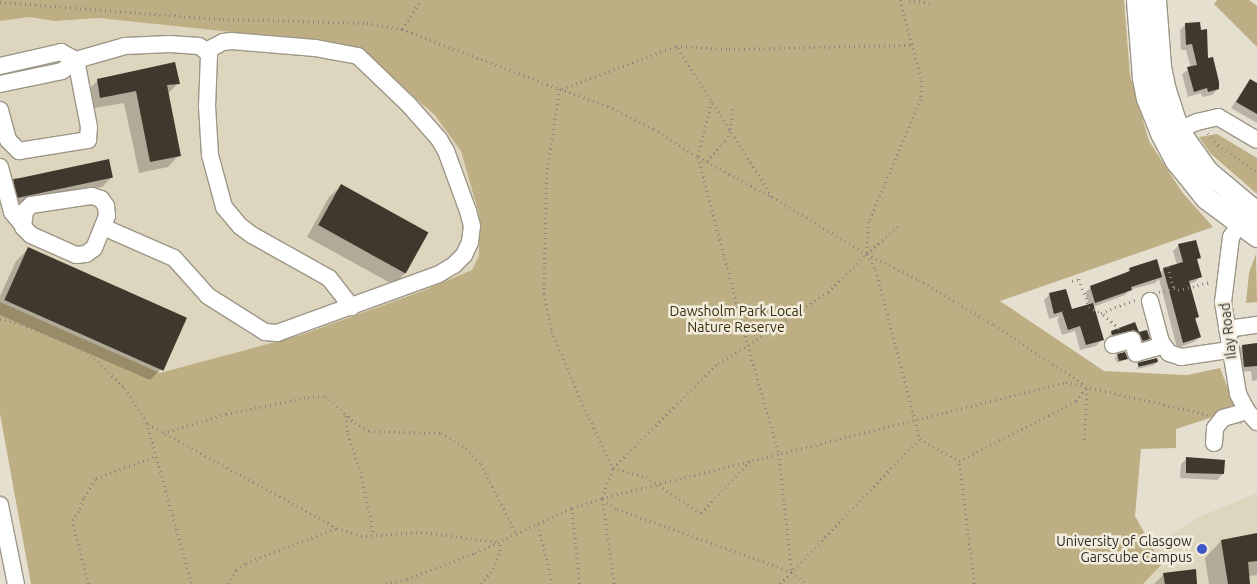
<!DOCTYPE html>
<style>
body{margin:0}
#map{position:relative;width:1257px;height:584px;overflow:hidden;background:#e5dfcf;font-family:Ubuntu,sans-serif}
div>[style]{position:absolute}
.built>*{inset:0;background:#ded5be}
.green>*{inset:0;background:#beae83}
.shadow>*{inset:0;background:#0003}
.building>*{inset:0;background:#3e392c;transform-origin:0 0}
.path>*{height:2.5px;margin-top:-1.25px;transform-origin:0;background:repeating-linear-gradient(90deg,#8c887d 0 1px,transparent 0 5px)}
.roads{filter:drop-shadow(1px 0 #9c9687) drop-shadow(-1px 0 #9c9687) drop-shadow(0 1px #9c9687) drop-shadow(0 -1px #9c9687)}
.minor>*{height:16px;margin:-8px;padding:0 8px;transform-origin:8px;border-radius:8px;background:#fff}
.major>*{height:21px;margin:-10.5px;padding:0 10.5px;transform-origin:10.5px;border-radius:10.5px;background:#fff}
.dots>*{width:14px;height:14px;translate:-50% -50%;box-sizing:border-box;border:2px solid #f2ecdc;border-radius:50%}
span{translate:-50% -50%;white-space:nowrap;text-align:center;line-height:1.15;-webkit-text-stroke:5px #f2ecdc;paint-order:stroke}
.park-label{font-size:14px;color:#382d0d}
.street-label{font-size:14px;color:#2e2c26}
.poi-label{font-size:14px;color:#2e2c26}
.right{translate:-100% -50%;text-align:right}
</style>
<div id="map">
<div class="built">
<div style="clip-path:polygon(29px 17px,55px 21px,121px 17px,350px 38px,382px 56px,458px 136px,481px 210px,485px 246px,468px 277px,381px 317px,169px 377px,0 303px,0 21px)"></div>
<div style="clip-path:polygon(1257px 493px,1257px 584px,1095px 584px,1197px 518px)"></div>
</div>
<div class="green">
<div style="clip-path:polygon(0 0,1124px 0,1130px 75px,1149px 141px,1182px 192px,1213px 227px,1000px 301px,1104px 371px,1187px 375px,1220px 368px,1242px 424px,1213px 417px,1176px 429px,1176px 448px,1141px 449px,1135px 516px,1162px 564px,1143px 584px,31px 584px,0 414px,0 302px,160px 373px,301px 335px,420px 292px,472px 270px,479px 256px,479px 214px,461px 151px,434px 114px,356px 49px,337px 43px,99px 18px,55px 21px,29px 17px,0 21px)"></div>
<div style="clip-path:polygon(1217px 0,1249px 0,1257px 6px,1257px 47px,1214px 4px)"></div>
<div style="clip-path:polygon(1217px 134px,1257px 158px,1257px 194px,1210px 153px,1199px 137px)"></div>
<div style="clip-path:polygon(1256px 254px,1257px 302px,1246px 303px,1249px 273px)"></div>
</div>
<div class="shadow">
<div style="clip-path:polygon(1186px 24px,1207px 60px,1218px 89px,1212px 95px,1202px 97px,1201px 93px,1188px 97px,1182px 74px,1191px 68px,1186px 50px,1181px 50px,1180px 30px)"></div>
<div style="clip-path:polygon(98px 80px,178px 83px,168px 94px,179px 155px,168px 167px,139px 173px,124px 103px,89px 109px,86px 92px)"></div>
<div style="clip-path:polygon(1250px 80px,1257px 84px,1257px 123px,1231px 108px)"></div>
<div style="clip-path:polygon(14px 178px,111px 178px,102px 187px,10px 205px,5px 187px)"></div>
<div style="clip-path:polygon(341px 186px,405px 273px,394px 285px,307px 237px,329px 197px)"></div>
<div style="clip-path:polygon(1179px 245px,1199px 257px,1196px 261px,1200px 277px,1195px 282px,1188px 284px,1198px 317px,1195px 320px,1200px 337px,1194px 342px,1177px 348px,1159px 279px,1155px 283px,1129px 290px,1125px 295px,1093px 307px,1102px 340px,1096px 346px,1080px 350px,1075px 331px,1062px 335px,1057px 319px,1060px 316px,1049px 319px,1044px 300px,1050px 294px,1071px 311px,1089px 306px,1085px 293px,1091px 287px,1124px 275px,1130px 269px,1160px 273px,1163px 270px,1177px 265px,1173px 251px)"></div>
<div style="clip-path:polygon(28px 249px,185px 319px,162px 368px,150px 380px,0 315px,0 296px,16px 261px)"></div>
<div style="clip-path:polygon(1135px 324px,1138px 334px,1146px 331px,1148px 339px,1146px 341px,1140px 343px,1131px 332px,1109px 337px,1111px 332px)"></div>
<div style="clip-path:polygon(1257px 345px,1257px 380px,1252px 381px,1251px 371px,1239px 372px,1236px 352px,1242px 346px)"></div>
<div style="clip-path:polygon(1118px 355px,1127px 359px,1117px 363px,1115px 358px)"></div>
<div style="clip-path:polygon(1157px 362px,1154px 365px,1137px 369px,1139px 364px)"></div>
<div style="clip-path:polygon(1187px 458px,1223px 474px,1217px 480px,1180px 478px,1181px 464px)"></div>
<div style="clip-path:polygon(1257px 534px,1257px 575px,1248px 576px,1249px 584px,1209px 584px,1205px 558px,1221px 541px)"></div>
<div style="clip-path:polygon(1164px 574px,1196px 584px,1154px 584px)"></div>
</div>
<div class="building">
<div style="clip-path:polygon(1200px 22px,1201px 30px,1207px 29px,1208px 58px,1213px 57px,1219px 82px,1219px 89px,1208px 92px,1207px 88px,1194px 92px,1187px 67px,1197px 65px,1192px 44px,1186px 45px,1185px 23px)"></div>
<div style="clip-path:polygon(175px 62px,180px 84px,167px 85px,181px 156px,150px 162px,136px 91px,100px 98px,97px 79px)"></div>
<div style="clip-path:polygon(1250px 79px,1257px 83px,1257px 114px,1236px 102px)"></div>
<div style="left:109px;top:159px;width:19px;height:98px;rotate:78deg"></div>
<div style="left:341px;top:184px;width:100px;height:47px;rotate:29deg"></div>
<div style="clip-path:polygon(1196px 240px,1201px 258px,1197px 259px,1202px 277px,1189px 281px,1199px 317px,1195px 318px,1201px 337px,1183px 343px,1163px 268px,1183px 262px,1178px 244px)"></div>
<div style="left:28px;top:247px;width:174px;height:58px;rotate:24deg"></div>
<div style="clip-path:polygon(1157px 259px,1162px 277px,1131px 287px,1132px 290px,1095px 303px,1090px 286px,1130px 271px,1129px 268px)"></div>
<div style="clip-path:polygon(1066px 289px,1072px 309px,1093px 303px,1104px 340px,1086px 345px,1080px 326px,1068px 330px,1062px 312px,1064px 311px,1054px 314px,1049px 293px)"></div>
<div style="clip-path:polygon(1135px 322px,1139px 332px,1147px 330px,1150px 339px,1143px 341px,1139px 333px,1134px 330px,1112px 335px,1111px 331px)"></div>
<div style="clip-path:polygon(1257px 343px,1257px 366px,1244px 367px,1242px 345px)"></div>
<div style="clip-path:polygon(1125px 352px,1128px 359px,1119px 361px,1117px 354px)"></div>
<div style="left:1157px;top:358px;width:4px;height:20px;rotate:76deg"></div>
<div style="clip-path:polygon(1186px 457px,1225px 460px,1224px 474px,1186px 473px)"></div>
<div style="clip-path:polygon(1257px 533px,1257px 561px,1248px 562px,1250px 584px,1228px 584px,1221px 540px)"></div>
<div style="clip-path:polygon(1196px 569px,1197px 584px,1165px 584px,1163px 573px)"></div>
</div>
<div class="path">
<div style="left:900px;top:0;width:84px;rotate:74.8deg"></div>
<div style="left:922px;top:81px;width:18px;rotate:93deg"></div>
<div style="left:921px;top:99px;width:134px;rotate:112.9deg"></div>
<div style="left:869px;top:222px;width:32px;rotate:94deg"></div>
<div style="left:867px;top:254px;width:45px;rotate:-42.3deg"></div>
<div style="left:909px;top:0;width:21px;rotate:8deg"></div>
<div style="left:0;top:2px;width:224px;rotate:4.4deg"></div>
<div style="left:223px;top:19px;width:144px;rotate:1.6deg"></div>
<div style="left:367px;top:23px;width:36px;rotate:10deg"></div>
<div style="left:402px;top:29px;width:169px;rotate:20.8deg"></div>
<div style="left:560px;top:89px;width:85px;rotate:98.8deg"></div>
<div style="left:547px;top:173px;width:121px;rotate:91.4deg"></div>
<div style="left:544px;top:294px;width:38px;rotate:78deg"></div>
<div style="left:552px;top:331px;width:80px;rotate:67.3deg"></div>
<div style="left:583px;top:405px;width:70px;rotate:64.5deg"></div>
<div style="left:613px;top:468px;width:34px;rotate:15deg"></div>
<div style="left:646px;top:477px;width:66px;rotate:33.2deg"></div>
<div style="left:701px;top:513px;width:71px;rotate:-46.7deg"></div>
<div style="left:402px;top:29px;width:35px;rotate:-57deg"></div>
<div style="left:560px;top:89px;width:51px;rotate:19.5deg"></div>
<div style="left:608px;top:106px;width:51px;rotate:26.6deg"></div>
<div style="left:654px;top:129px;width:52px;rotate:32.5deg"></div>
<div style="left:698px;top:157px;width:84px;rotate:28.4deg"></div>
<div style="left:772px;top:197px;width:179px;rotate:-122.4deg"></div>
<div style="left:562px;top:89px;width:122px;rotate:-20.7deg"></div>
<div style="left:676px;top:46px;width:53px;rotate:3.2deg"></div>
<div style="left:729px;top:49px;width:183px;rotate:-1.3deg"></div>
<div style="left:712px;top:102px;width:57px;rotate:104.3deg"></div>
<div style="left:698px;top:157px;width:195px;rotate:75.1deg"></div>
<div style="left:748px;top:345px;width:96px;rotate:-33.5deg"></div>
<div style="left:828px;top:292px;width:54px;rotate:-44.3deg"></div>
<div style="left:867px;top:254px;width:58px;rotate:26.6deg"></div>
<div style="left:919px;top:280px;width:87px;rotate:31deg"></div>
<div style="left:994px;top:325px;width:109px;rotate:33.4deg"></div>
<div style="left:1208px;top:133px;width:16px;rotate:50deg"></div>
<div style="left:1218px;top:145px;width:47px;rotate:34.7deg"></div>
<div style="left:707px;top:161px;width:27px;rotate:-48deg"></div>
<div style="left:725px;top:141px;width:12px;rotate:-66deg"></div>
<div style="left:730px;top:130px;width:25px;rotate:-83deg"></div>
<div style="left:772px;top:197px;width:111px;rotate:31deg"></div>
<div style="left:867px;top:254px;width:18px;rotate:61deg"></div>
<div style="left:876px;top:270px;width:175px;rotate:75.4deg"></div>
<div style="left:920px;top:439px;width:45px;rotate:29.4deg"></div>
<div style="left:1168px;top:267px;width:22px;rotate:74deg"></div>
<div style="left:1174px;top:288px;width:4px;rotate:27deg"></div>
<div style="left:1178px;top:290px;width:34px;rotate:-14deg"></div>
<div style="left:1072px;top:281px;width:7px;rotate:-16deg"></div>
<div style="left:1079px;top:279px;width:30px;rotate:70deg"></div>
<div style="left:1089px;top:307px;width:13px;rotate:27deg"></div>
<div style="left:1159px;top:292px;width:16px;rotate:-15deg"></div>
<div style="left:0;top:319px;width:23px;rotate:13deg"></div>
<div style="left:22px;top:324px;width:61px;rotate:22.3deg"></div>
<div style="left:78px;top:347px;width:19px;rotate:35deg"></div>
<div style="left:94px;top:358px;width:43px;rotate:44.1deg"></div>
<div style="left:125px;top:388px;width:41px;rotate:57.8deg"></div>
<div style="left:147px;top:423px;width:167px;rotate:74.4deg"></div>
<div style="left:1119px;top:329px;width:24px;rotate:-138deg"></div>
<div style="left:1101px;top:313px;width:39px;rotate:-21deg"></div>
<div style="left:346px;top:416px;width:18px;rotate:84deg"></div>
<div style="left:348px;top:434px;width:40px;rotate:71.1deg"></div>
<div style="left:361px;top:472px;width:64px;rotate:78.3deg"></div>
<div style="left:148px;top:424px;width:216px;rotate:28.8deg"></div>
<div style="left:163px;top:433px;width:66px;rotate:-16.8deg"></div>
<div style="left:226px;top:414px;width:84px;rotate:-11.7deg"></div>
<div style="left:308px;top:397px;width:18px;rotate:-3deg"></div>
<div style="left:326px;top:396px;width:40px;rotate:43deg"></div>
<div style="left:355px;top:423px;width:16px;rotate:30deg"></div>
<div style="left:369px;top:431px;width:72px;rotate:1.6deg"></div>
<div style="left:441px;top:433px;width:29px;rotate:31deg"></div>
<div style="left:466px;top:448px;width:22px;rotate:47deg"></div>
<div style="left:481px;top:464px;width:80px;rotate:63.1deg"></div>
<div style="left:1084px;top:440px;width:53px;rotate:-86.8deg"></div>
<div style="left:603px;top:499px;width:17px;rotate:36deg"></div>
<div style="left:617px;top:509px;width:186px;rotate:19.8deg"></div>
<div style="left:572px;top:508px;width:76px;rotate:84deg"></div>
<div style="left:538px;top:525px;width:58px;rotate:76deg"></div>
<div style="left:88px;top:584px;width:66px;rotate:-104deg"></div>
<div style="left:72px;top:520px;width:14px;rotate:-54deg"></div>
<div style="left:80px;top:509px;width:13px;rotate:-72deg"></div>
<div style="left:84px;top:497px;width:22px;rotate:-58deg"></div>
<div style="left:96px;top:478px;width:64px;rotate:-20.1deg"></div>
<div style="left:228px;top:584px;width:16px;rotate:-60deg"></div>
<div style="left:236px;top:570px;width:12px;rotate:-35deg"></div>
<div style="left:246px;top:563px;width:97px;rotate:-21deg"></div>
<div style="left:337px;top:528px;width:25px;rotate:18deg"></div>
<div style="left:361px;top:536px;width:60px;rotate:-3.8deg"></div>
<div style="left:421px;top:532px;width:79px;rotate:7.3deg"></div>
<div style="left:386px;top:584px;width:22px;rotate:-13deg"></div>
<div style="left:407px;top:579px;width:73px;rotate:-20.9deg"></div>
<div style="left:475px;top:553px;width:107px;rotate:-24.9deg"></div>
<div style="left:572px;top:508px;width:32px;rotate:-18deg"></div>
<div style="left:602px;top:498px;width:478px;rotate:-14deg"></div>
<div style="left:1066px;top:382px;width:147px;rotate:13deg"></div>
<div style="left:481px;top:584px;width:19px;rotate:-51deg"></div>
<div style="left:493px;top:569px;width:19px;rotate:-69deg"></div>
<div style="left:500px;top:551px;width:9px;rotate:-90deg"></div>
<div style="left:614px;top:584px;width:87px;rotate:-97.9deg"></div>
<div style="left:602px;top:498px;width:32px;rotate:-70deg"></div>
<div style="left:613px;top:468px;width:148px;rotate:-45deg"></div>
<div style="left:718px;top:363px;width:35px;rotate:-31deg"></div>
<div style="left:748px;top:345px;width:113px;rotate:74.1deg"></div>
<div style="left:779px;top:454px;width:119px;rotate:83.7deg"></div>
<div style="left:792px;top:572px;width:19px;rotate:39deg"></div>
<div style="left:780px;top:584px;width:201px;rotate:-46.2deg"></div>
<div style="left:974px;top:584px;width:124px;rotate:-97deg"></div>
<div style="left:959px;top:461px;width:131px;rotate:-27.1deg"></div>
<div style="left:1076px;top:401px;width:19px;rotate:-55deg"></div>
</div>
<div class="roads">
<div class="minor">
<div style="left:0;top:66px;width:63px;rotate:-12.9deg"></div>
<div style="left:61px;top:52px;width:17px;rotate:28deg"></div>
<div style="left:0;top:84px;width:63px;rotate:-11.8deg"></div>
<div style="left:62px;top:71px;width:18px;rotate:-38deg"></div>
<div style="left:76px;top:60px;width:51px;rotate:-15.9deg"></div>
<div style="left:125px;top:46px;width:45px;rotate:-2.5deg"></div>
<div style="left:170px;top:44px;width:29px;rotate:4deg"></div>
<div style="left:199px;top:46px;width:9px;rotate:36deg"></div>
<div style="left:206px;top:51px;width:5px;rotate:53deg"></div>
<div style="left:209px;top:55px;width:51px;rotate:92.2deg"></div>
<div style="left:207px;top:106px;width:49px;rotate:86.5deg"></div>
<div style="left:210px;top:155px;width:54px;rotate:74.9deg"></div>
<div style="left:224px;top:207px;width:25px;rotate:50deg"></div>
<div style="left:240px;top:226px;width:15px;rotate:37deg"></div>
<div style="left:252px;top:235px;width:88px;rotate:29.2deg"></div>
<div style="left:329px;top:278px;width:37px;rotate:52deg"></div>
<div style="left:0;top:110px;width:31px;rotate:75deg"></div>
<div style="left:8px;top:140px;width:16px;rotate:45deg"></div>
<div style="left:19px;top:151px;width:70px;rotate:-9.1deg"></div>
<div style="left:88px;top:140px;width:13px;rotate:-86deg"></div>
<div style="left:89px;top:127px;width:68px;rotate:-101deg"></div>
<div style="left:1178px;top:130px;width:21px;rotate:-23deg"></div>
<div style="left:1197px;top:122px;width:22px;rotate:-13deg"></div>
<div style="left:1218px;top:117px;width:45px;rotate:30.5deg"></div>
<div style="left:0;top:167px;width:47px;rotate:75.1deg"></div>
<div style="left:12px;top:212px;width:16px;rotate:50deg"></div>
<div style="left:92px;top:196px;width:9px;rotate:18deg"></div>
<div style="left:101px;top:199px;width:9px;rotate:54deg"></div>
<div style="left:106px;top:206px;width:10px;rotate:84deg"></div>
<div style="left:107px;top:216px;width:35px;rotate:112deg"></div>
<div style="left:94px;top:248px;width:10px;rotate:143deg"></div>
<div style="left:86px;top:254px;width:10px;rotate:174deg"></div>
<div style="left:76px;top:255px;width:49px;rotate:-156deg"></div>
<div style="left:31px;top:235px;width:11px;rotate:-135deg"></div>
<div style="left:23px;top:227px;width:16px;rotate:-83deg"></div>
<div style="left:25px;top:211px;width:8px;rotate:-45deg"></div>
<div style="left:31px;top:205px;width:62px;rotate:-8.4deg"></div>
<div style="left:1246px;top:214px;width:27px;rotate:123deg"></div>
<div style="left:1231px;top:237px;width:65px;rotate:97deg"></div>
<div style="left:1223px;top:302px;width:93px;rotate:80.7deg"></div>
<div style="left:1238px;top:394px;width:19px;rotate:62deg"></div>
<div style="left:1247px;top:411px;width:15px;rotate:48deg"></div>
<div style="left:103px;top:227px;width:77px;rotate:23.6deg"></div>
<div style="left:174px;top:258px;width:51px;rotate:48.2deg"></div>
<div style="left:208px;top:296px;width:67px;rotate:32.3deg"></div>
<div style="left:265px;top:332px;width:12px;rotate:5deg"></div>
<div style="left:277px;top:333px;width:172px;rotate:-20deg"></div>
<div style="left:439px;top:274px;width:17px;rotate:-31deg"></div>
<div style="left:454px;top:265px;width:14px;rotate:-45deg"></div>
<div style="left:464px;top:255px;width:14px;rotate:-65deg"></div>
<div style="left:470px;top:242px;width:16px;rotate:-83deg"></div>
<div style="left:472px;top:226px;width:16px;rotate:-105deg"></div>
<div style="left:468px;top:211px;width:64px;rotate:-110.1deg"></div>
<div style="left:446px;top:151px;width:14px;rotate:-120deg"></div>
<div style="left:439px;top:139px;width:47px;rotate:-131.5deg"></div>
<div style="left:408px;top:104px;width:69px;rotate:-136.2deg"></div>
<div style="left:358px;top:56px;width:44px;rotate:-169.5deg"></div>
<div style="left:315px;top:48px;width:84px;rotate:-175.2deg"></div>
<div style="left:231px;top:41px;width:8px;rotate:173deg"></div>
<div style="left:223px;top:42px;width:19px;rotate:152deg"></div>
<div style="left:1150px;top:301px;width:42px;rotate:75deg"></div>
<div style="left:1161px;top:342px;width:14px;rotate:54deg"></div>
<div style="left:1169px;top:353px;width:13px;rotate:18deg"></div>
<div style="left:1181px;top:357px;width:49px;rotate:-8.3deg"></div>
<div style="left:1227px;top:329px;width:30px;rotate:-8deg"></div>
<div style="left:1113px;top:345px;width:20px;rotate:-15deg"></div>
<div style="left:1132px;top:340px;width:14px;rotate:73deg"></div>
<div style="left:1136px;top:353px;width:20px;rotate:-15deg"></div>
<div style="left:1155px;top:348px;width:8px;rotate:-45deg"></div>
<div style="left:1214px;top:443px;width:15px;rotate:-86deg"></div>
<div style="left:1215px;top:428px;width:13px;rotate:-51deg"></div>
<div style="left:1223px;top:418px;width:25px;rotate:-16deg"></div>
<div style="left:0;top:505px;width:81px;rotate:78.6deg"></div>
</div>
<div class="major">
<div style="left:1137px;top:0;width:78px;rotate:85.6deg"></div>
<div style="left:1143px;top:78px;width:20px;rotate:79deg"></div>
<div style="left:1147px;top:98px;width:38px;rotate:68deg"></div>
<div style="left:1161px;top:133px;width:32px;rotate:62deg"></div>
<div style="left:1176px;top:161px;width:48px;rotate:51deg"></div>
<div style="left:1206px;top:198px;width:64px;rotate:36.7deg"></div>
<div style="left:1155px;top:0;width:67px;rotate:85.7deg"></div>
<div style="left:1160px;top:67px;width:24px;rotate:78deg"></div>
<div style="left:1165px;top:90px;width:42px;rotate:72deg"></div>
<div style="left:1178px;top:130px;width:50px;rotate:54.7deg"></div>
<div style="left:1207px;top:171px;width:65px;rotate:40deg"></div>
</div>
</div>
<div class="dots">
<div style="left:1202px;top:549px;background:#3d55c7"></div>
</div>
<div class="park-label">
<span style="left:736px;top:319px">Dawsholm Park Local<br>Nature Reserve</span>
</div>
<div class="street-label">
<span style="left:1228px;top:331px;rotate:-97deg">Ilay Road</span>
</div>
<div class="poi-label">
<span class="right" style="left:1192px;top:549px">University of Glasgow<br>Garscube Campus</span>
</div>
</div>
